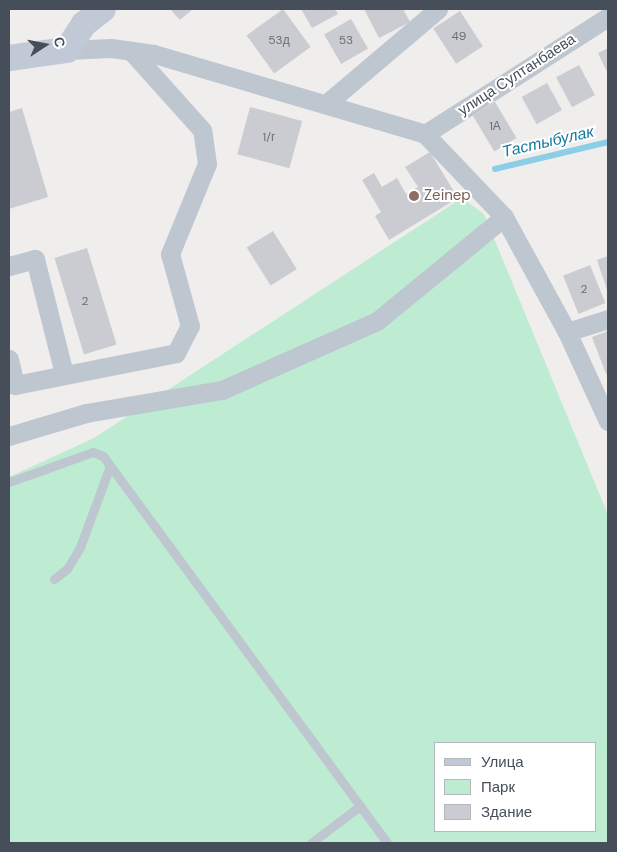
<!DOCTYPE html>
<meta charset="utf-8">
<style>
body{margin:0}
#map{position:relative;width:617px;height:852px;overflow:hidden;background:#f0eded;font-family:"DM Sans",sans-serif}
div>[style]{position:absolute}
.green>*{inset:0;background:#bdecd2}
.stream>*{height:5.5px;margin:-2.75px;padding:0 2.75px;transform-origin:2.75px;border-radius:2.75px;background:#8ccee6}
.building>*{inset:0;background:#caccd2;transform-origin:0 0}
.lane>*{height:9px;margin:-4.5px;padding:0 4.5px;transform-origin:4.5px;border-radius:4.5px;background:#bec6cf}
.street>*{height:19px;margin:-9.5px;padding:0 9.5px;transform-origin:9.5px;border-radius:9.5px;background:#bec6cf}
.secondary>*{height:26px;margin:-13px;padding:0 13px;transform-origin:13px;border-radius:13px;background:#c0c9d5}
.dots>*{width:14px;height:14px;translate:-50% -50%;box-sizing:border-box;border:2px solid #fff;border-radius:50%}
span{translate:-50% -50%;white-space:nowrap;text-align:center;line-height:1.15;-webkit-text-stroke:4px #fff;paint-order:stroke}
.number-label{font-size:12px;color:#676e77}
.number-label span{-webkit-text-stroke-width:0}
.street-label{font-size:15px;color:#464f59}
.education-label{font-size:15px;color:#785e54}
.left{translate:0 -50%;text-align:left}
.water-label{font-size:16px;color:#14799f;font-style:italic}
.frame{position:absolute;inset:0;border:10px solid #464f59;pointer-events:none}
.legend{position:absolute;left:434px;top:742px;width:162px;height:90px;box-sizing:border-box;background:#fff;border:1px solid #b5b9bd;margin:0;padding:6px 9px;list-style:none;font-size:15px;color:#464f59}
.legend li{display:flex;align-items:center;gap:10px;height:25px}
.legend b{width:25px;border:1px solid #b5b9bd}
.north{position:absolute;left:20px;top:20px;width:50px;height:50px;-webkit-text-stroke:4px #fff;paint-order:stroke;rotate:79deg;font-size:14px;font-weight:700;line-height:20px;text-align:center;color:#464f59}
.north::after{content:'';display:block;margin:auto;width:18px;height:22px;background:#464f59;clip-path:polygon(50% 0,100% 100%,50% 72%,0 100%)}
</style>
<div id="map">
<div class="green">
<div style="clip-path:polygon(evenodd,462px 198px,484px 214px,608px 515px,608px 843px,9px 843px,9px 477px,94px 438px,462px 198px,436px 743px,596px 743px,596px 831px,436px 831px,436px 743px)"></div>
</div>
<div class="stream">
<div style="left:495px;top:169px;width:116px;rotate:-13.4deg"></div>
</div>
<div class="building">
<div style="clip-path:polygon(170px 9px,193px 9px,180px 20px)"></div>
<div style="left:283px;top:9px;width:47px;height:45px;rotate:54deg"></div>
<div style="clip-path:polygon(301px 9px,335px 9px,338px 14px,312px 28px)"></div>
<div style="clip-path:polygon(364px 9px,403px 9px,410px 22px,379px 38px)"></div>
<div style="left:460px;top:11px;width:42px;height:32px;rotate:57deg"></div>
<div style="left:351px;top:19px;width:34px;height:31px;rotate:60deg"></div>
<div style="clip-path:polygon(608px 48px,608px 74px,598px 53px)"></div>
<div style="left:579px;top:65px;width:34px;height:26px;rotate:62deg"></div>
<div style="left:547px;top:83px;width:31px;height:29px;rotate:61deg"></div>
<div style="left:495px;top:102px;width:42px;height:26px;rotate:59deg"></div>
<div style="left:250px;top:107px;width:54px;height:49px;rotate:15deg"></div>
<div style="clip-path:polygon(22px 108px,48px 197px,9px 209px,9px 112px)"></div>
<div style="clip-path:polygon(430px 152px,458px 198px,389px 240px,375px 216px,381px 212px,362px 180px,374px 173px,382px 187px,397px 178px,406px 194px,418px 187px,405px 167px)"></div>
<div style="left:273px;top:231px;width:45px;height:31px;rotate:58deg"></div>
<div style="left:87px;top:248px;width:101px;height:34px;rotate:73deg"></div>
<div style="clip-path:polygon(608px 256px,608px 293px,597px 260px)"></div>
<div style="left:590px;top:265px;width:41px;height:29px;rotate:68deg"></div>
<div style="clip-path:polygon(608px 331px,608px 373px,606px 374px,592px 337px)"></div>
</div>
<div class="lane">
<div style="left:9px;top:482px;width:89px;rotate:-19.7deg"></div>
<div style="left:93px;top:452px;width:11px;rotate:22deg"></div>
<div style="left:103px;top:456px;width:480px;rotate:53.7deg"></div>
<div style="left:54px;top:579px;width:16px;rotate:-38deg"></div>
<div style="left:67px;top:569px;width:26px;rotate:-59deg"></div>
<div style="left:80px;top:547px;width:86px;rotate:-69.7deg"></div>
<div style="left:311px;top:843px;width:61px;rotate:-37.1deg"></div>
</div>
<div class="street">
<div style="left:67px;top:50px;width:44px;rotate:-2.6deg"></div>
<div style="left:111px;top:48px;width:43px;rotate:7.9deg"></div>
<div style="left:154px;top:54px;width:283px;rotate:16.4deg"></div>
<div style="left:425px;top:134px;width:115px;rotate:46.4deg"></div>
<div style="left:504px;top:217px;width:131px;rotate:61.3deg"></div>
<div style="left:567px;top:332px;width:43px;rotate:-17.6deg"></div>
<div style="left:326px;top:104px;width:147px;rotate:-40.3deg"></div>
<div style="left:425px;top:134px;width:217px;rotate:-32.6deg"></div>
<div style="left:9px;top:266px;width:27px;rotate:-15deg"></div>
<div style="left:35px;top:259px;width:119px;rotate:75.8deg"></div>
<div style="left:567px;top:332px;width:98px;rotate:65.3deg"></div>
<div style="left:9px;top:359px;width:27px;rotate:77deg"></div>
<div style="left:15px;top:385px;width:164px;rotate:-11.2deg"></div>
<div style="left:176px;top:353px;width:30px;rotate:-63deg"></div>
<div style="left:190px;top:326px;width:75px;rotate:-105.5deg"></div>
<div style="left:170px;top:254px;width:97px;rotate:-67.7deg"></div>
<div style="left:207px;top:164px;width:34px;rotate:-98deg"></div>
<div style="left:202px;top:130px;width:106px;rotate:-131.9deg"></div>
<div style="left:9px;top:436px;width:80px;rotate:-16.6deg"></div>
<div style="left:86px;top:413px;width:138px;rotate:-9.6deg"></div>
<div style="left:222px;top:390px;width:170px;rotate:-24deg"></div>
<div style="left:377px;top:321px;width:164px;rotate:-39.3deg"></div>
</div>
<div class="secondary">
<div style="left:9px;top:58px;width:59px;rotate:-7.9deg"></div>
<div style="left:67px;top:50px;width:31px;rotate:-57deg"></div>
<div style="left:84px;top:24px;width:24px;rotate:-38deg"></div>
</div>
<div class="dots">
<div style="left:414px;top:196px;background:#8d6e63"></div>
</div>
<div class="number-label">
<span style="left:459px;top:37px">49</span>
<span style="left:279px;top:41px">53д</span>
<span style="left:346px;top:41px">53</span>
<span style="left:495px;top:127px">1А</span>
<span style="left:269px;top:138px">1/г</span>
<span style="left:584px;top:290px">2</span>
<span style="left:85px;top:302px">2</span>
</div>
<div class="street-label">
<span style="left:517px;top:75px;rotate:-33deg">улица Султанбаева</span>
</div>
<div class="education-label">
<span class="left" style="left:424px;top:196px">Zeinep</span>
</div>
<div class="water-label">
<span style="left:548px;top:142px;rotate:-13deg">Тастыбулак</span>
</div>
<div class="frame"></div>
<ul class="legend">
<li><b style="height:6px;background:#c0c9d5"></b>Улица</li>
<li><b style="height:14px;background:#bdecd2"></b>Парк</li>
<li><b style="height:14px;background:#caccd2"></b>Здание</li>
</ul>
<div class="north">С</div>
</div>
